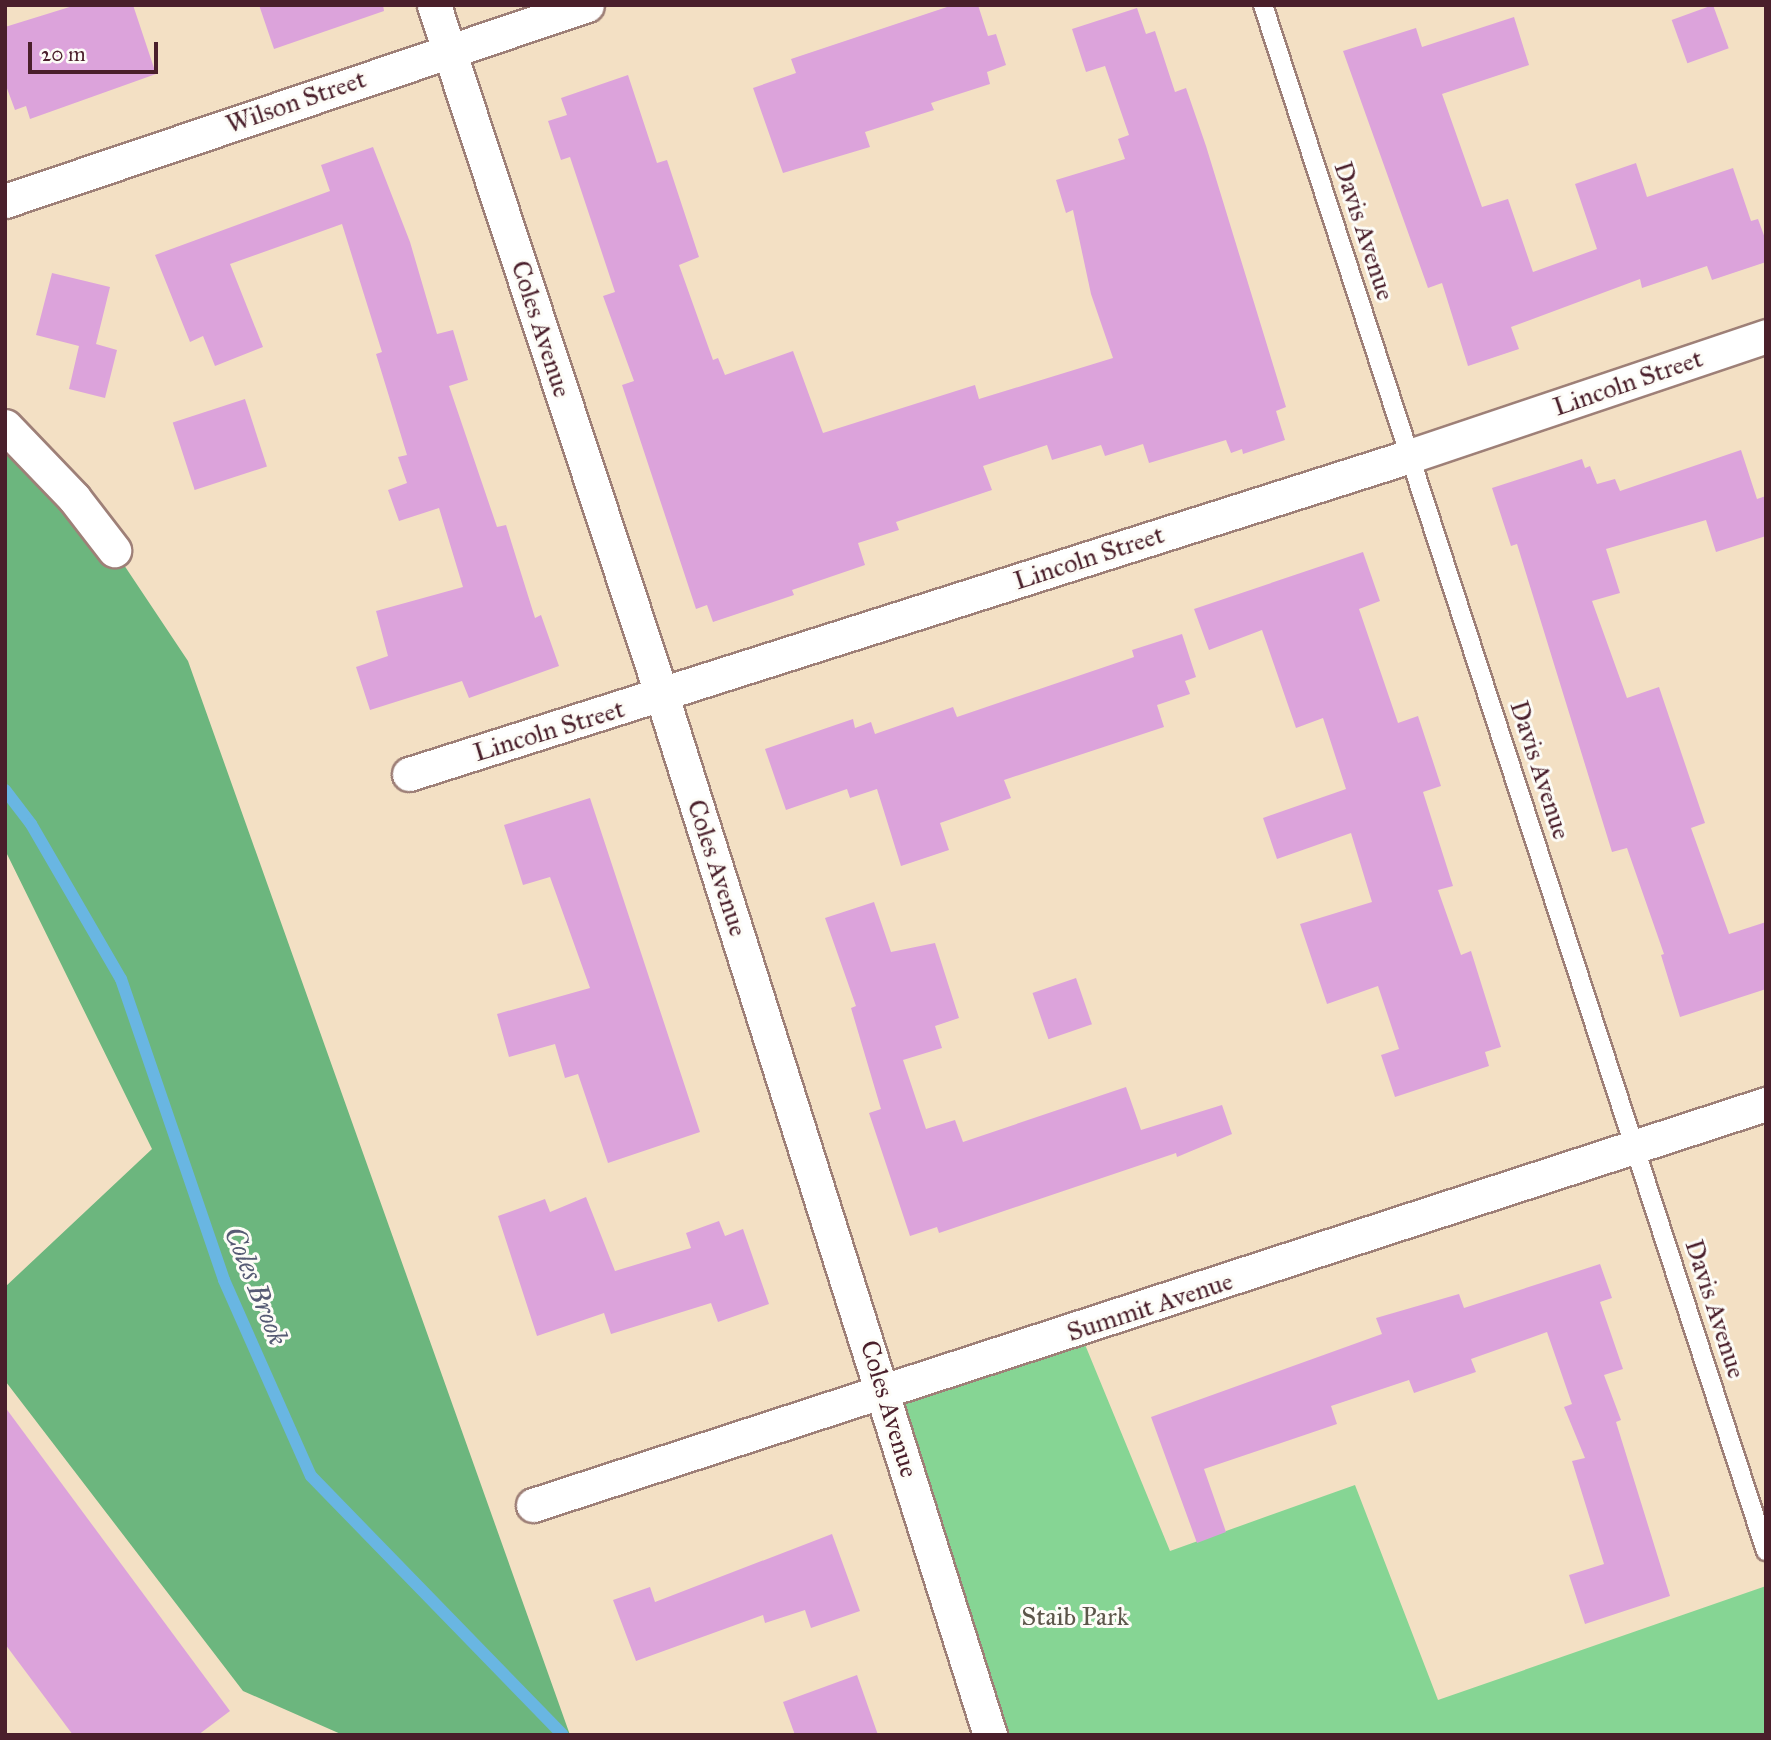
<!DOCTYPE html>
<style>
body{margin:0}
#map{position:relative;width:1771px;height:1740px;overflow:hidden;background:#f3e0c4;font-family:"IM FELL Great Primer",serif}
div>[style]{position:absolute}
.green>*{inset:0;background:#86d594}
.forest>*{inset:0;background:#6cb67e}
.stream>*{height:12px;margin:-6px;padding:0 6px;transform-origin:6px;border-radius:6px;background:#69b6e2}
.building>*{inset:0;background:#dca3db;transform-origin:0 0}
.roads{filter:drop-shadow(2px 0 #9e8078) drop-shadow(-2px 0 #9e8078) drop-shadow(0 2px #9e8078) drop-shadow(0 -2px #9e8078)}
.service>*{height:18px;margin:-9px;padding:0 9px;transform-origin:9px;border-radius:9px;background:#fff}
.minor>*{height:33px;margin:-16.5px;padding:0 16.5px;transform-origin:16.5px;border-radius:16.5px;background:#fff}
span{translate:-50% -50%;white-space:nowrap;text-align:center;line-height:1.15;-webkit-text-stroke:6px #fdfcf7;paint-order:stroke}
.street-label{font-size:26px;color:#4a1f2b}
.park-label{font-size:26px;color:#5c564a}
.water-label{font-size:28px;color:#565b74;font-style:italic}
.frame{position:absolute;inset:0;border:7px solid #4a1f2b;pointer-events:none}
.scale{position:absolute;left:28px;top:42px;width:130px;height:32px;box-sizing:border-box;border:4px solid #4a1f2b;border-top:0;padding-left:9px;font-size:21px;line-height:24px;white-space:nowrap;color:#4a1f2b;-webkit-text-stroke:5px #fdfcf7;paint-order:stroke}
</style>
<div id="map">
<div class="green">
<div style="clip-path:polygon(1079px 1330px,1170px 1551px,1355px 1485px,1438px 1700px,1766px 1586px,1766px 1735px,991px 1735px,884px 1390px)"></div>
</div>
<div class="forest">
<div style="clip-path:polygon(5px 445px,114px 550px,188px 661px,570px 1735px,343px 1735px,243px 1691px,6px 1382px,5px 1287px,152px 1149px,5px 850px)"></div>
</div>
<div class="stream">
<div style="left:5px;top:790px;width:43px;rotate:52.6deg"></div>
<div style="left:31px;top:824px;width:179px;rotate:59.9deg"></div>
<div style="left:121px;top:979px;width:318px;rotate:71.1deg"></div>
<div style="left:224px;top:1280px;width:214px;rotate:66.1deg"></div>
<div style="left:311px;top:1476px;width:361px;rotate:45.8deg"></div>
</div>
<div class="building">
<div style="clip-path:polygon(76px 5px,133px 5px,156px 74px,30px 119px,26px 106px,15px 110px,5px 83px,5px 27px)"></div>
<div style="clip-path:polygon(259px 5px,383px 5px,384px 11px,274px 49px)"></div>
<div style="clip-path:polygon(953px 5px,978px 5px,988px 36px,996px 34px,1006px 65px,987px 72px,990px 84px,931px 103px,934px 110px,865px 132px,870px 147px,783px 173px,753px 88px,796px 73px,791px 59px)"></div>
<div style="left:1713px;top:5px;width:46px;height:44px;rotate:70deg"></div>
<div style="clip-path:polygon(1137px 8px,1146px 34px,1155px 31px,1175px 92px,1186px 88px,1206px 146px,1286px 407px,1276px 411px,1285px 440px,1243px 454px,1242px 449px,1231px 453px,1226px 440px,1149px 463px,1143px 444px,1105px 456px,1101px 445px,1052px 460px,1047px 445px,983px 466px,992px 490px,896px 522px,899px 530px,858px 543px,865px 565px,792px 590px,794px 595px,713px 622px,707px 605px,696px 609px,622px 385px,634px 381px,603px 296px,615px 292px,570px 157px,561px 160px,548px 121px,567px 115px,561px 98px,628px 75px,657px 163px,667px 160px,699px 257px,679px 265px,713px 360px,718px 358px,725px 375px,793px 351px,823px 433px,975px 385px,979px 399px,1113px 358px,1091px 294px,1073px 210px,1066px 213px,1056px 180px,1125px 159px,1118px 139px,1129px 135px,1105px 66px,1086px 72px,1072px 29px)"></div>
<div style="clip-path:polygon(1514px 17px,1529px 65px,1442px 94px,1482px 207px,1508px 199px,1533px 272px,1597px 249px,1575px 184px,1636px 163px,1647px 197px,1733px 168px,1751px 221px,1758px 219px,1766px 241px,1766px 262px,1712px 280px,1707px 266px,1642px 288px,1640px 279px,1511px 327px,1519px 349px,1468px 366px,1442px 283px,1428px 288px,1343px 51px,1416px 28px,1422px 47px)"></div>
<div style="clip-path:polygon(373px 147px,410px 242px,437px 334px,453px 330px,468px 380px,449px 386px,497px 527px,506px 525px,535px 618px,541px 615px,559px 666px,469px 698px,462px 681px,370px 710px,356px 667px,388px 656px,376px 611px,463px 587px,439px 508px,399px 521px,388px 490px,407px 483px,398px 457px,407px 455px,376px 354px,382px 352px,342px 224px,230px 264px,263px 347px,215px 366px,203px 336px,190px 342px,155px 255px,330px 191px,321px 165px)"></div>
<div style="clip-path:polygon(52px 273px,110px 287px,96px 344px,117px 350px,105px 398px,69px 389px,79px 346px,36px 335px)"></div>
<div style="left:245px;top:399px;width:71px;height:76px;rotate:72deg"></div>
<div style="clip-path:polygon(1741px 450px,1757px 499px,1766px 496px,1766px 536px,1716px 552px,1706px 520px,1606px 549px,1620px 593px,1592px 601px,1627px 698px,1659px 687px,1705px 823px,1691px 828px,1729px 934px,1766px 922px,1766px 989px,1680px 1017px,1661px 955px,1664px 954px,1627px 848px,1612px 852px,1517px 544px,1511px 546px,1492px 488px,1582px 459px,1585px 468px,1590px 466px,1597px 484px,1615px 479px,1620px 491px)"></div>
<div style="clip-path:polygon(1363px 552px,1380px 601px,1359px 609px,1398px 723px,1418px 716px,1441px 786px,1423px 792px,1453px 886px,1438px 890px,1461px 955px,1471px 951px,1501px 1047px,1485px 1052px,1489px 1066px,1395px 1097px,1381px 1055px,1399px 1049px,1378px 986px,1327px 1004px,1300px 924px,1372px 902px,1351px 833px,1277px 859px,1263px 818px,1346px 789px,1323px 718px,1296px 728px,1262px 630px,1209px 650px,1194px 609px)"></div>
<div style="clip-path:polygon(1182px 634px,1196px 677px,1185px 681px,1190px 694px,1157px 705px,1164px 727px,1004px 780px,1011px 798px,940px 823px,949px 850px,901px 866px,877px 789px,850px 798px,847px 789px,786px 810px,765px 749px,853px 719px,855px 728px,871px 722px,875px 734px,953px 707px,957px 717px,1134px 657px,1132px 650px)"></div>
<div style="clip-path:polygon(590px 798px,700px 1132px,608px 1163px,578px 1074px,565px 1078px,555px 1044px,509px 1057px,497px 1014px,590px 988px,550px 877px,523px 885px,504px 825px)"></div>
<div style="clip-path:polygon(874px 902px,891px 952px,935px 943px,959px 1018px,935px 1026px,942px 1048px,903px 1060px,926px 1129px,955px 1120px,963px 1142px,1126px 1087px,1141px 1130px,1222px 1105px,1232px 1134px,1177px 1157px,1176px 1153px,939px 1233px,937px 1227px,910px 1236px,869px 1113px,881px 1109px,851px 1008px,856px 1006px,825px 918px)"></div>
<div style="left:1076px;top:978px;width:49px;height:46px;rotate:71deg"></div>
<div style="clip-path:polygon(586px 1197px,615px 1271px,691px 1248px,686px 1233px,719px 1221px,725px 1236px,743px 1229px,769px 1304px,718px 1322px,711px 1303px,611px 1334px,604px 1313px,537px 1336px,498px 1216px,545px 1199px,550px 1212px)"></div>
<div style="clip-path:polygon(1600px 1264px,1612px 1298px,1600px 1302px,1623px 1369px,1604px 1375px,1621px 1420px,1616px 1422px,1670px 1596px,1585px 1624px,1569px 1575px,1604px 1564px,1572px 1461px,1585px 1458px,1564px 1407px,1572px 1404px,1547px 1332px,1471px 1359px,1476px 1372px,1414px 1393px,1409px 1380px,1331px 1406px,1337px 1424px,1204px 1469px,1226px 1532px,1197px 1543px,1151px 1417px,1382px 1334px,1376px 1318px,1459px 1294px,1464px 1308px)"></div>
<div style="clip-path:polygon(5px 1407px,230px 1711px,198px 1735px,73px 1735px,5px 1644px)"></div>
<div style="clip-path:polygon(832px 1534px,860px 1611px,811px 1628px,805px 1610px,765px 1623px,763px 1615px,636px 1661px,613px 1600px,650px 1587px,655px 1602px)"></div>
<div style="clip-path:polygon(857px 1675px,878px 1735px,795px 1735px,783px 1702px)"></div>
</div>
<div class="roads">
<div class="service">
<div style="left:1263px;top:5px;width:1626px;rotate:71.98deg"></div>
</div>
<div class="minor">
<div style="left:434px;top:5px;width:728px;rotate:71.74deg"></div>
<div style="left:662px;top:696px;width:1090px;rotate:72.48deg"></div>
<div style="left:5px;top:201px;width:614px;rotate:-18.61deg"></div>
<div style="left:5px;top:426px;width:100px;rotate:46.2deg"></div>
<div style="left:74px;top:498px;width:66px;rotate:52.4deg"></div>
<div style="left:409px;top:774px;width:1050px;rotate:-17.62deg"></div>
<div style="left:1410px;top:456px;width:376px;rotate:-18.6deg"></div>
<div style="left:533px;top:1505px;width:1297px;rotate:-18.02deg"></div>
</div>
</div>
<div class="street-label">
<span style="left:296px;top:102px;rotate:-19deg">Wilson Street</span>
<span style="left:1364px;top:231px;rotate:72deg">Davis Avenue</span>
<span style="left:541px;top:329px;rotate:72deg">Coles Avenue</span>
<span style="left:1628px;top:383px;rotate:-19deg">Lincoln Street</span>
<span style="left:1089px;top:558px;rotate:-18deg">Lincoln Street</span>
<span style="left:549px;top:731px;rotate:-17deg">Lincoln Street</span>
<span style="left:1540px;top:770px;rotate:72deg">Davis Avenue</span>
<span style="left:717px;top:868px;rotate:72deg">Coles Avenue</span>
<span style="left:1150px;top:1307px;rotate:-18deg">Summit Avenue</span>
<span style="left:1715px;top:1309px;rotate:72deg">Davis Avenue</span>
<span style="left:889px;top:1409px;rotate:73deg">Coles Avenue</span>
</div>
<div class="park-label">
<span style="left:1075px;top:1617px">Staib Park</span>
</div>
<div class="water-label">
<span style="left:256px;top:1286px;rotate:68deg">Coles Brook</span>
</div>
<div class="frame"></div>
<div class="scale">20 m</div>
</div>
